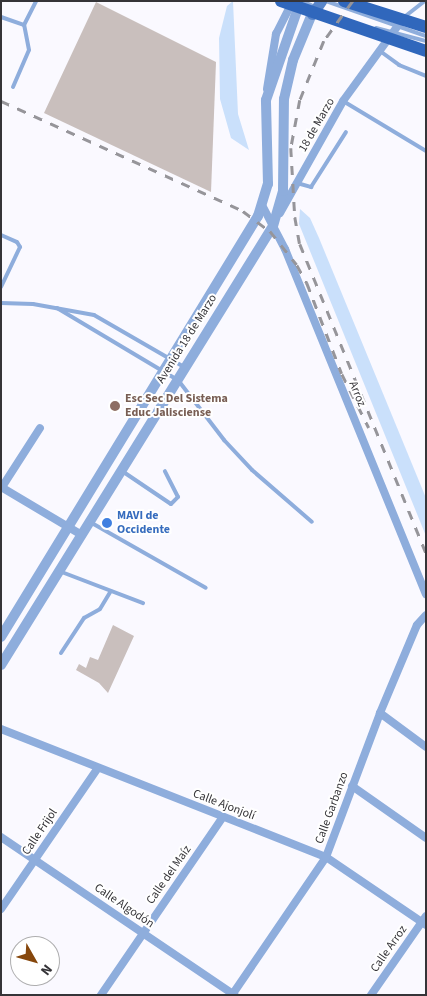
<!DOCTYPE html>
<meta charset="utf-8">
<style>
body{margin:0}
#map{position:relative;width:427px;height:996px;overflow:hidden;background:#faf9ff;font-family:"Source Sans 3",sans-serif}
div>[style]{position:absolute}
.water>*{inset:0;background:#cae0fb}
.building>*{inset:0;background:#c9bfbd}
.service>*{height:4px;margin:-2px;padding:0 2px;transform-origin:2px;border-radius:2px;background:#8eaddc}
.minor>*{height:8px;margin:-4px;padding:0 4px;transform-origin:4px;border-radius:4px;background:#8eaddc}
.tertiary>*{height:10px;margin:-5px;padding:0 5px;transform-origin:5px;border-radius:5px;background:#8eaddc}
.secondary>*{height:11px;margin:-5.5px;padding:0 5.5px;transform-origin:5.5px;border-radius:5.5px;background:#5885ca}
.primary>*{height:12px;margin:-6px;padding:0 6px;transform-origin:6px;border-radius:6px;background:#3067bc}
.rail>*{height:2.5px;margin-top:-1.25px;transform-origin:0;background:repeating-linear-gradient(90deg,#96959a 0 9px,transparent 0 18px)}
.dots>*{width:14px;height:14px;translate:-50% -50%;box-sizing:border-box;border:2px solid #fff;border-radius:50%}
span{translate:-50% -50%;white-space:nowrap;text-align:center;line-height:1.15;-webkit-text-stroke:4px #fff;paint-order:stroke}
.street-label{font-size:12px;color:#353438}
.education-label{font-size:12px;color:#785e54;font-weight:700}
.left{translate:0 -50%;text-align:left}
.shop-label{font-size:12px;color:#366cbe;font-weight:700}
.frame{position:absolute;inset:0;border:2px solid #353438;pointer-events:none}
.north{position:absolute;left:10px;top:936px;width:50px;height:50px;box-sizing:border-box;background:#fff;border:1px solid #aeaeaf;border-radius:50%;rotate:128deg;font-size:14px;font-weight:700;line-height:20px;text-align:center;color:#353438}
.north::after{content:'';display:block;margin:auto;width:18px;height:22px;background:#86470c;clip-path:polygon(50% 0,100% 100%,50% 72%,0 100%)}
</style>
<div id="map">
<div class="water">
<div style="clip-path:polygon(233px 1px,238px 114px,249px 150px,231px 138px,220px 99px,219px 38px,227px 6px)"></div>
<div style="clip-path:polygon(300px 209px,310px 218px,319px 238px,426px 498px,426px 536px,299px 224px)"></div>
</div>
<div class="building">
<div style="clip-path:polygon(96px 2px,216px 62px,211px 192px,44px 113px)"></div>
<div style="clip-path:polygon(113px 625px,134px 636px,108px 693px,99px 683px,76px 670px,79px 664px,86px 668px,90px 657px,98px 660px)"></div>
</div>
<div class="service">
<div style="left:301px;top:1px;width:11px;rotate:22deg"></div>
<div style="left:326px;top:1px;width:106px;rotate:19.3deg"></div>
<div style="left:1px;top:17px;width:24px;rotate:19deg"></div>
<div style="left:24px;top:25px;width:27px;rotate:-63deg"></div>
<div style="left:403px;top:18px;width:28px;rotate:-38deg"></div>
<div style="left:376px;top:28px;width:52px;rotate:14.6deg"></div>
<div style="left:380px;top:51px;width:24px;rotate:36deg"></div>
<div style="left:399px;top:65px;width:29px;rotate:22deg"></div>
<div style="left:13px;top:87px;width:40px;rotate:-66.6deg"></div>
<div style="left:29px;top:50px;width:25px;rotate:-101deg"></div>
<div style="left:343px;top:101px;width:97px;rotate:31.1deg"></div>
<div style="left:297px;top:183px;width:15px;rotate:16deg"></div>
<div style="left:311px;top:187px;width:65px;rotate:-57.5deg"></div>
<div style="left:1px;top:235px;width:17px;rotate:24deg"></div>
<div style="left:17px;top:242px;width:6px;rotate:59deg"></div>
<div style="left:20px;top:247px;width:44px;rotate:115.4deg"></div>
<div style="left:1px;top:303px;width:32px;rotate:2deg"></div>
<div style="left:33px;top:304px;width:62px;rotate:10.2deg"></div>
<div style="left:94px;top:315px;width:104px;rotate:30deg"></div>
<div style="left:57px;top:308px;width:141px;rotate:30.8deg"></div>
<div style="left:178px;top:380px;width:76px;rotate:52.5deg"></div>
<div style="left:224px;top:440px;width:41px;rotate:47deg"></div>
<div style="left:252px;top:470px;width:79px;rotate:40.9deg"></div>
<div style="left:122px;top:471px;width:59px;rotate:34deg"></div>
<div style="left:171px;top:504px;width:10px;rotate:-45deg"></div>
<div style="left:178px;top:497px;width:29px;rotate:-117deg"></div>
<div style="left:90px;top:522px;width:133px;rotate:29.6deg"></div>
<div style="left:59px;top:571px;width:90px;rotate:20.9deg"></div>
<div style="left:61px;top:653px;width:42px;rotate:-56.7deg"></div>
<div style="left:84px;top:618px;width:18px;rotate:-29deg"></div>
<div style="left:100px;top:609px;width:21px;rotate:-59deg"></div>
</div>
<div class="minor">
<div style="left:267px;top:89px;width:56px;rotate:-80.7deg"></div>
<div style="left:276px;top:34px;width:35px;rotate:-63deg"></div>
<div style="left:262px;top:205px;width:50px;rotate:62.4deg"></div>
<div style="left:285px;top:249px;width:373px;rotate:67.8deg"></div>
<div style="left:280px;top:213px;width:129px;rotate:-60.6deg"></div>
<div style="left:343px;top:101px;width:100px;rotate:-53.9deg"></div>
<div style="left:1px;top:487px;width:94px;rotate:30.7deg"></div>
<div style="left:2px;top:487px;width:70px;rotate:-57.2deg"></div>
<div style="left:380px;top:713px;width:57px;rotate:36.5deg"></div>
<div style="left:1px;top:729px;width:349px;rotate:21.5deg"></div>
<div style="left:326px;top:857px;width:121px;rotate:34.2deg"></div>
<div style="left:352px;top:786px;width:90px;rotate:35.1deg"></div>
<div style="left:1px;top:837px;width:282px;rotate:34.1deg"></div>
<div style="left:1px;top:909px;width:171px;rotate:-55.5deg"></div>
<div style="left:101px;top:995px;width:216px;rotate:-55.6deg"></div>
<div style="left:232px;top:995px;width:167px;rotate:-55.7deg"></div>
<div style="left:326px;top:857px;width:154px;rotate:-69.4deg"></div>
<div style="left:380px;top:713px;width:95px;rotate:-67.2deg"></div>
<div style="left:417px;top:625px;width:13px;rotate:-48deg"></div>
<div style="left:371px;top:995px;width:96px;rotate:-55.2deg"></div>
</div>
<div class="tertiary">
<div style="left:1px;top:637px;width:493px;rotate:-58.6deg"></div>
<div style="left:258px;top:216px;width:34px;rotate:-73deg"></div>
<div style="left:268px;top:184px;width:84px;rotate:-91.4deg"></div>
<div style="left:266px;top:100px;width:97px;rotate:-70.8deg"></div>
<div style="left:1px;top:665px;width:516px;rotate:-58.22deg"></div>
<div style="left:273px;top:226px;width:36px;rotate:-74deg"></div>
<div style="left:283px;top:191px;width:92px;rotate:-89.4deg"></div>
<div style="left:284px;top:99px;width:40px;rotate:-77deg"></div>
<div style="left:293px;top:60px;width:50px;rotate:-67.6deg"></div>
</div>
<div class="secondary">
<div style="left:312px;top:14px;width:16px;rotate:-55deg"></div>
</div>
<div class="primary">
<div style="left:281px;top:1px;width:153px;rotate:19deg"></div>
<div style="left:344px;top:1px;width:86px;rotate:17.6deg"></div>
</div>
<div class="rail">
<div style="left:353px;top:1px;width:49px;rotate:125.9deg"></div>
<div style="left:324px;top:41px;width:64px;rotate:112.1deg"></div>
<div style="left:300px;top:100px;width:49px;rotate:100.6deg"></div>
<div style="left:291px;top:148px;width:69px;rotate:86.7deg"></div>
<div style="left:295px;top:217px;width:27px;rotate:80deg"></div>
<div style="left:300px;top:244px;width:333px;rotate:67.8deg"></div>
<div style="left:1px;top:101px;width:266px;rotate:24.4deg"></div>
<div style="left:243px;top:211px;width:34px;rotate:37deg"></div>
<div style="left:270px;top:231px;width:43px;rotate:51.5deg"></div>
<div style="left:297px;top:265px;width:21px;rotate:61deg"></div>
<div style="left:307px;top:283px;width:97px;rotate:69deg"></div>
<div style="left:342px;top:374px;width:60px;rotate:63.4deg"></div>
</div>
<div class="dots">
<div style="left:115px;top:406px;background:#8d6e63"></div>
<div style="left:107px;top:523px;background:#3f7fe0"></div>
</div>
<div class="street-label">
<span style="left:317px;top:125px;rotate:-60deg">18 de Marzo</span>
<span style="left:187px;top:339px;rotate:-58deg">Avenida 18 de Marzo</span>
<span style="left:357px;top:394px;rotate:68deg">Arroz</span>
<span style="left:224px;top:805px;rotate:21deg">Calle Ajonjolí</span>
<span style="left:332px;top:808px;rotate:-70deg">Calle Garbanzo</span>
<span style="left:40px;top:832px;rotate:-56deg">Calle Frijol</span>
<span style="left:169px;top:875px;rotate:-55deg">Calle del Maíz</span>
<span style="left:124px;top:906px;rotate:34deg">Calle Algodón</span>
<span style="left:389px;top:949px;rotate:-55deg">Calle Arroz</span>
</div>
<div class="education-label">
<span class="left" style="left:125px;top:406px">Esc Sec Del Sistema<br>Educ Jalisciense</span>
</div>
<div class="shop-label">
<span class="left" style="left:117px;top:523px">MAVI de<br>Occidente</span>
</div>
<div class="frame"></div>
<div class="north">N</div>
</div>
